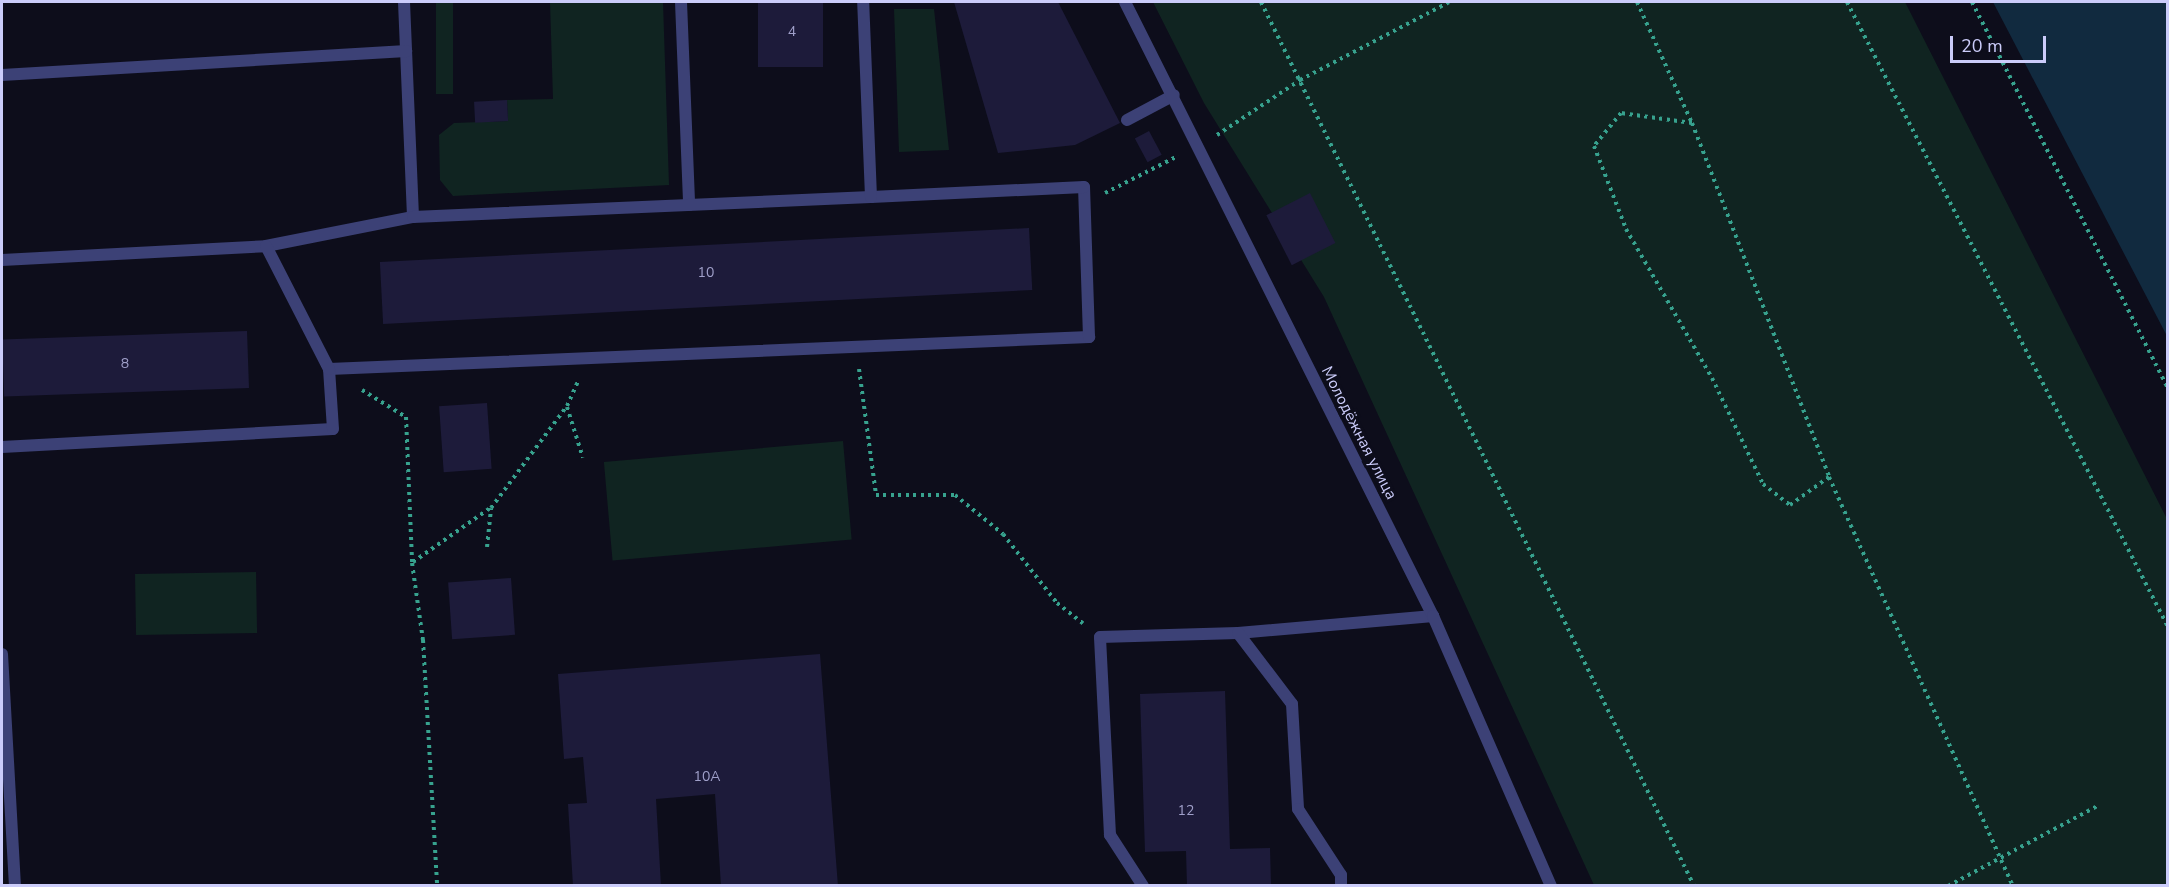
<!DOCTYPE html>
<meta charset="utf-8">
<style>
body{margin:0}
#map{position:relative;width:2169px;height:887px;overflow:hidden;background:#0d0d1b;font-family:"Nunito Sans",sans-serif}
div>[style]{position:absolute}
.green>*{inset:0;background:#102421;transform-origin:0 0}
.water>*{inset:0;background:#112a3f}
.building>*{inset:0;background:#1d1b3a;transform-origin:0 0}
.path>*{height:4px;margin-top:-2px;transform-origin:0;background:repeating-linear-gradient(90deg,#37a28e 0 3px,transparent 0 7.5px)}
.lane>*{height:12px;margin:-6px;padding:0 6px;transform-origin:6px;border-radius:6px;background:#3c4176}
.street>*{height:12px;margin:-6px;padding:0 6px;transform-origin:6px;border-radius:6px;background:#3c4176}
span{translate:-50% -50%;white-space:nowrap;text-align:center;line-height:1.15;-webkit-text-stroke:6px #0d0d1b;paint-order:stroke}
.number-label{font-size:14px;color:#a0a0ca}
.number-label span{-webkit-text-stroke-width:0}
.street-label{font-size:16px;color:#cbccfa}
.frame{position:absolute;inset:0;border:3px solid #cbccfa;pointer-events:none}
.scale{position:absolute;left:1950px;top:36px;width:96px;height:27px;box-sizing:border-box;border:3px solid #cbccfa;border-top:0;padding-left:8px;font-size:18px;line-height:21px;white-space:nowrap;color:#cbccfa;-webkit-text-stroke:4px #0d0d1b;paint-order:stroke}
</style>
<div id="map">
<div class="green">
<div style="left:436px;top:2px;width:17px;height:92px"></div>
<div style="clip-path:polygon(550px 2px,663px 2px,669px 185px,453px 196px,440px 180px,439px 135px,454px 123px,508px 121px,507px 100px,553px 99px)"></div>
<div style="clip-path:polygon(1153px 2px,1905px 2px,2167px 519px,2167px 885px,1594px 885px,1324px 297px,1204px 103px)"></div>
<div style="clip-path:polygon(894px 9px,934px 9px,949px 150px,899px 152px)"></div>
<div style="left:843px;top:441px;width:99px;height:240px;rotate:85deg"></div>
<div style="left:256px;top:572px;width:61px;height:121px;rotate:89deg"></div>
</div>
<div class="water">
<div style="clip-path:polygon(1993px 2px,2167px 2px,2167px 336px)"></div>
</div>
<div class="building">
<div style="left:758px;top:2px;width:65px;height:65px"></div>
<div style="clip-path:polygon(954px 2px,1058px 2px,1120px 123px,1075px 145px,998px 153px)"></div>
<div style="left:507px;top:100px;width:21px;height:33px;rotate:87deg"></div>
<div style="left:1149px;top:131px;width:27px;height:16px;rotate:62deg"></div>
<div style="left:1310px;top:193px;width:56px;height:49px;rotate:63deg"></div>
<div style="left:1029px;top:228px;width:62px;height:650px;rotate:87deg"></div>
<div style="left:247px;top:331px;width:57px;height:245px;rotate:88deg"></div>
<div style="left:487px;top:403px;width:66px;height:48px;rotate:86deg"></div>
<div style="left:511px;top:578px;width:57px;height:63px;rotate:86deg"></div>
<div style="clip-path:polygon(820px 654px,838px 886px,721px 886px,715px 794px,656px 799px,661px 886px,573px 886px,568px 804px,587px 803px,583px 757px,564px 759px,558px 674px)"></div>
<div style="clip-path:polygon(1225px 691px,1230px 849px,1270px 848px,1271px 886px,1187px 886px,1186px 851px,1145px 852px,1140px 694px)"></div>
</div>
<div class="path">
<div style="left:1261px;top:2px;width:984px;rotate:63.9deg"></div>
<div style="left:1637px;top:2px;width:133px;rotate:65.6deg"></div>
<div style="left:1692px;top:123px;width:380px;rotate:68.8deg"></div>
<div style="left:1829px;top:477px;width:448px;rotate:65.8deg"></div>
<div style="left:1847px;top:2px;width:703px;rotate:62.81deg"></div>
<div style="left:1972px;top:2px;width:434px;rotate:63.1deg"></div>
<div style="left:1692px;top:123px;width:72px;rotate:-172deg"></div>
<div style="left:1621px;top:113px;width:43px;rotate:129.3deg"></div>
<div style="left:1594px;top:146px;width:89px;rotate:68.9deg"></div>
<div style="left:1626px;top:229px;width:172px;rotate:60deg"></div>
<div style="left:1712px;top:378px;width:118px;rotate:64.3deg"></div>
<div style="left:1763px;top:484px;width:34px;rotate:38deg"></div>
<div style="left:1790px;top:505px;width:48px;rotate:-35.7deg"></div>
<div style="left:1217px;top:135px;width:100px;rotate:-33.5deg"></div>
<div style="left:1300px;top:80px;width:168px;rotate:-27.6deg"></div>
<div style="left:1105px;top:193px;width:82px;rotate:-26.9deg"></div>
<div style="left:859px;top:369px;width:127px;rotate:82.3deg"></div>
<div style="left:876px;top:495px;width:79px"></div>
<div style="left:955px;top:495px;width:62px;rotate:39.1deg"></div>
<div style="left:1003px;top:534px;width:88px;rotate:52deg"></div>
<div style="left:1057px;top:603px;width:33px;rotate:38deg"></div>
<div style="left:362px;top:390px;width:52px;rotate:31.5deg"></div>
<div style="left:406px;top:417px;width:146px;rotate:87.6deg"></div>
<div style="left:412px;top:563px;width:78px;rotate:81.9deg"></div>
<div style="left:423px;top:640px;width:246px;rotate:86.7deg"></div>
<div style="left:567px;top:407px;width:53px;rotate:72.6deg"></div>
<div style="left:487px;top:547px;width:39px;rotate:-84deg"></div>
<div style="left:491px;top:508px;width:127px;rotate:-53.3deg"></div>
<div style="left:567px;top:406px;width:27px;rotate:-66deg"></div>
<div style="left:413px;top:562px;width:94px;rotate:-35deg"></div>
<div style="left:1948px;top:886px;width:169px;rotate:-28.2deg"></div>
</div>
<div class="lane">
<div style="left:404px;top:2px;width:215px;rotate:87.6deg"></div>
<div style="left:681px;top:2px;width:203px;rotate:87.7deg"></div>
<div style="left:2px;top:75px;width:405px;rotate:-3.4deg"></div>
<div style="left:1127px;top:120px;width:53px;rotate:-28deg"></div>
<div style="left:2px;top:260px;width:264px;rotate:-3deg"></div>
<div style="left:266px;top:246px;width:150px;rotate:-11.2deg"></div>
<div style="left:413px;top:217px;width:458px;rotate:-2.5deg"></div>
<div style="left:329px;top:369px;width:761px;rotate:-2.41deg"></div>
<div style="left:1089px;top:337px;width:150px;rotate:-91.9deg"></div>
<div style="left:1084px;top:187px;width:213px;rotate:177.3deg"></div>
<div style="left:871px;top:197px;width:195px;rotate:-92.3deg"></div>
<div style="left:2px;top:447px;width:331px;rotate:-3.1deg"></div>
<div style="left:333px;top:429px;width:60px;rotate:-93.8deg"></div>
<div style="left:329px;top:369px;width:138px;rotate:-117.1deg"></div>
<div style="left:1238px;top:633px;width:196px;rotate:-5deg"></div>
<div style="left:2px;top:654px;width:232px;rotate:86.8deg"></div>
<div style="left:1143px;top:886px;width:61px;rotate:-122.9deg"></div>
<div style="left:1110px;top:835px;width:198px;rotate:-92.9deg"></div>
<div style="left:1100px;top:637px;width:138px;rotate:-1.7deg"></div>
<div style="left:1238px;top:633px;width:89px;rotate:52.7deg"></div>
<div style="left:1292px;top:704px;width:105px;rotate:86.7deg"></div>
<div style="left:1298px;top:809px;width:79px;rotate:56.9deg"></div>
<div style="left:1341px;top:875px;width:11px;rotate:90deg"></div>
</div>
<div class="street">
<div style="left:1125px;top:2px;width:687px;rotate:63.36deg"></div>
<div style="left:1433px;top:616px;width:295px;rotate:66.4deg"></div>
</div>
<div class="number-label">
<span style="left:792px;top:32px">4</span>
<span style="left:706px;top:273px">10</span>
<span style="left:125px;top:364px">8</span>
<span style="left:707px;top:777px">10А</span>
<span style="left:1186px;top:811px">12</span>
</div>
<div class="street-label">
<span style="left:1359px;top:433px;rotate:63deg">Молодёжная улица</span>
</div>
<div class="frame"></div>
<div class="scale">20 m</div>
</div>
